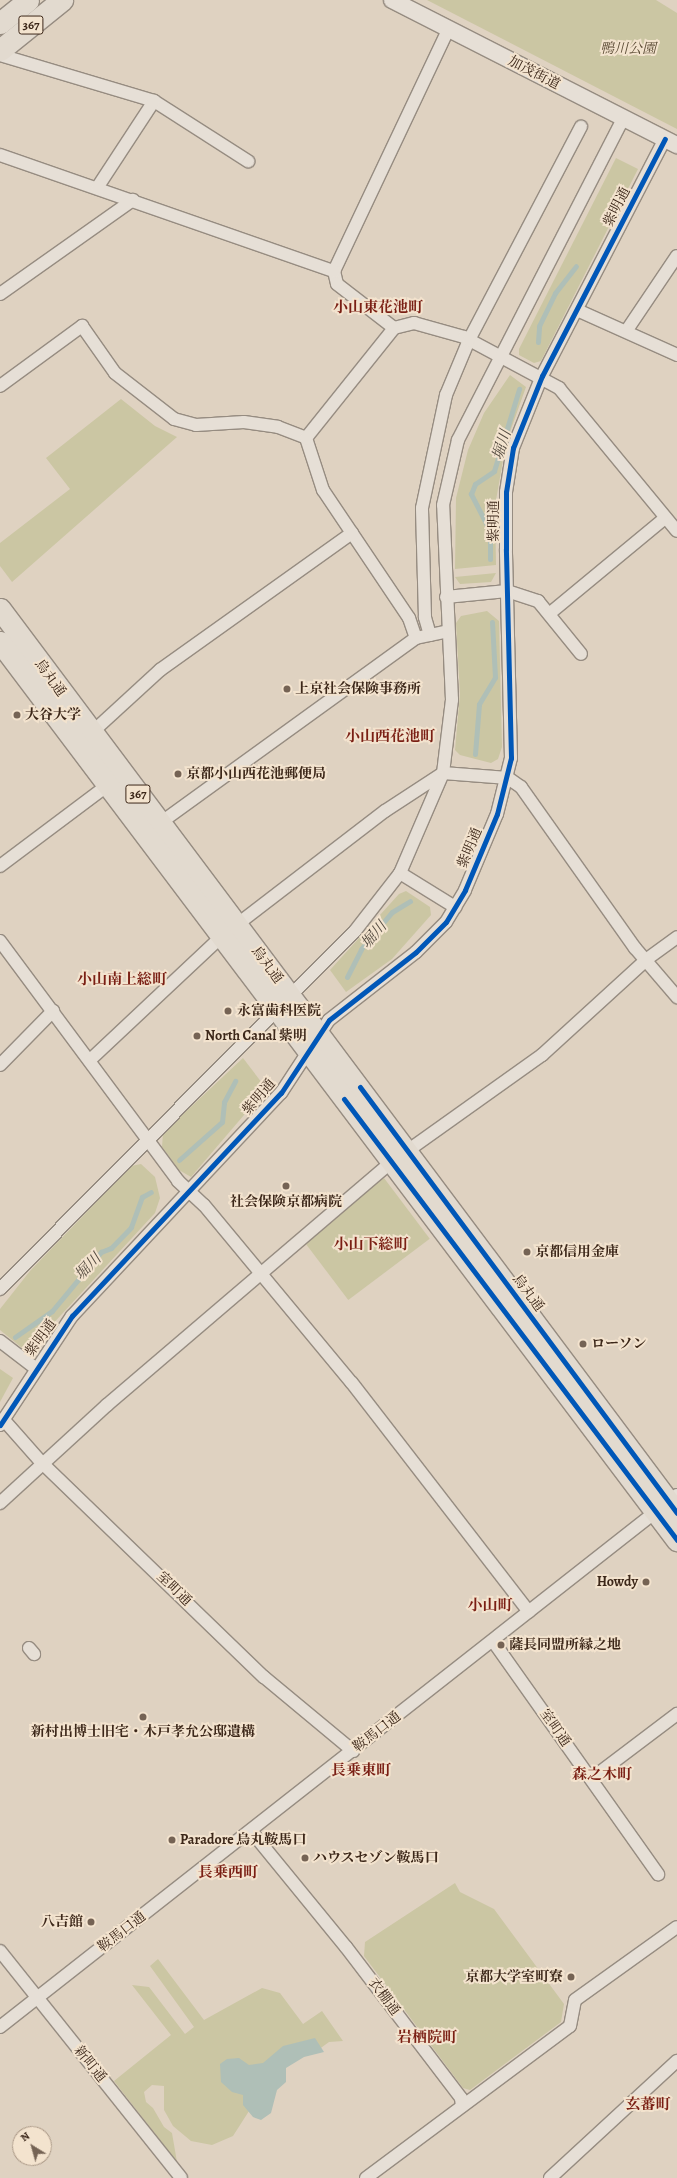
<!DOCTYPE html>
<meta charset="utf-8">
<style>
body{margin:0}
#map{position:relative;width:677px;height:2178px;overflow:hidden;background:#dfd2c1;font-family:Alegreya,"Noto Serif JP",serif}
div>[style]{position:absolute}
.green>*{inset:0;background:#cbc6a3;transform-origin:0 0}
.water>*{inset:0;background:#afbfb7}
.stream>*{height:5px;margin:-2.5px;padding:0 2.5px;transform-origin:2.5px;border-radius:2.5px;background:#afbfb7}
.roads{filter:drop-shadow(1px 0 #968c81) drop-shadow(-1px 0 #968c81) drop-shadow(0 1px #968c81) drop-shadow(0 -1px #968c81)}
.minor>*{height:12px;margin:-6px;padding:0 6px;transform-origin:6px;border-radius:6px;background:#e6dfd6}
.tertiary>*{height:16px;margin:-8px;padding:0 8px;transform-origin:8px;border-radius:8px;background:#e6dfd6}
.trunk>*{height:21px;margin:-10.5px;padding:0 10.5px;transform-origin:10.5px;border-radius:10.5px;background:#e2dacf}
.cycleway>*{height:5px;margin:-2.5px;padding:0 2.5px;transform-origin:2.5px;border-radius:2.5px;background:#0057b8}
.dots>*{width:11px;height:11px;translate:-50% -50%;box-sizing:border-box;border:2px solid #f3e3ce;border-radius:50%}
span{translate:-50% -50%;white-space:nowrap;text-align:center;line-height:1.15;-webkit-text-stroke:4px #f3e3ce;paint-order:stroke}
.shield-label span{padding:1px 3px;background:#f3e3ce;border:1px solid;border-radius:3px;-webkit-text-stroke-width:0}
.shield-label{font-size:13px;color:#3c2719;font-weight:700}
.park-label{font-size:14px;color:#5c4c36;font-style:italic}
.street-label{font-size:14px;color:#3c2719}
.poi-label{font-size:14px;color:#3c2719;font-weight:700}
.left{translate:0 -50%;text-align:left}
.right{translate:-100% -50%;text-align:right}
.neighbourhood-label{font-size:15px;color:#7a1f14;font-weight:700}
.water-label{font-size:15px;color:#544b40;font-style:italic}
.north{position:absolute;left:12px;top:2126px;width:40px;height:40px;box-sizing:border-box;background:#f3e3ce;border:1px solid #aa9886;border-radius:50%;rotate:323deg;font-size:11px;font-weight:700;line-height:16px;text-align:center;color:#3c2719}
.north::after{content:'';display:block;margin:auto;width:14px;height:18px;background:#756354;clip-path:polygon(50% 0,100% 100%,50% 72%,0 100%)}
</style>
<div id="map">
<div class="green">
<div style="clip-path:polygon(427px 0,656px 0,677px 13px,677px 129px)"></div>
<div style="clip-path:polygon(616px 158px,638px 169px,541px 361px,534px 363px,519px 355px,519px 349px)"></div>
<div style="clip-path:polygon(510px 375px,526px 387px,506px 443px,495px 506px,496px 565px,455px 569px,456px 498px,468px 450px,484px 413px)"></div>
<div style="clip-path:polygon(121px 399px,155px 426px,177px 437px,12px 582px,0 566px,0 543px,70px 489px,46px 458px)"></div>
<div style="clip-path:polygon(496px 573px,491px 582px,460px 584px,455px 577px)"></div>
<div style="clip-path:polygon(487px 611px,499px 621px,502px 747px,498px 759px,491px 763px,460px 755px,455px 750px,460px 694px,456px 623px,461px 616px)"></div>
<div style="clip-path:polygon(406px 891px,430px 907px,431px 915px,392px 959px,346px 992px,330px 970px,399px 894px)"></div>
<div style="clip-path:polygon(243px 1058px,262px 1083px,250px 1108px,191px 1177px,179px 1170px,162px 1147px,163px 1133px)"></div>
<div style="clip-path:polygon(141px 1164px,155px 1177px,160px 1198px,155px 1213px,27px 1352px,0 1330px,0 1309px,30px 1271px,131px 1166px)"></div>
<div style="left:384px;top:1178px;width:76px;height:102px;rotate:53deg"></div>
<div style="clip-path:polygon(0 1369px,13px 1378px,0 1402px)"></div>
<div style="clip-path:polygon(455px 1883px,460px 1892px,494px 1909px,564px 2004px,561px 2022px,470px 2090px,463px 2088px,364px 1956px,365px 1942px)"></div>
<div style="clip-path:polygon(158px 1959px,204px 2020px,262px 1988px,280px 1993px,303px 2024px,322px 2011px,343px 2041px,329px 2042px,318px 2050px,275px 2058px,238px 2076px,249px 2111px,233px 2136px,212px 2145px,191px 2141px,173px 2126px,164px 2110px,164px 2086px,152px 2085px,144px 2092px,146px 2102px,153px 2108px,164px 2127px,172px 2133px,177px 2162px,114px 2081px,171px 2035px,132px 1985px,149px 1987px,185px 2034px,194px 2027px,150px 1966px)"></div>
</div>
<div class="water">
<div style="clip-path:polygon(315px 2038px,324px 2052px,304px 2057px,286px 2068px,286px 2082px,277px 2090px,271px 2113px,261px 2120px,253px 2117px,243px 2105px,243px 2095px,232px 2092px,221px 2082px,220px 2064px,227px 2059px,239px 2058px,249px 2065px,263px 2063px,283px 2046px)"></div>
</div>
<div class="stream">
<div style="left:538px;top:342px;width:16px;rotate:-86deg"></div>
<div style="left:539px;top:326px;width:37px;rotate:-64deg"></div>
<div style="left:555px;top:293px;width:34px;rotate:-52deg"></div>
<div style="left:490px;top:559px;width:28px;rotate:-90deg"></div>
<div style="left:490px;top:531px;width:42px;rotate:-117.2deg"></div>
<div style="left:471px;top:494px;width:11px;rotate:-68deg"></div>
<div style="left:475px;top:484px;width:23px;rotate:-34deg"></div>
<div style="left:494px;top:471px;width:86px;rotate:-73deg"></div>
<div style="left:475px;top:754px;width:50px;rotate:-85.4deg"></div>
<div style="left:479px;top:704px;width:31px;rotate:-59deg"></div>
<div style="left:495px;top:677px;width:55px;rotate:-93.1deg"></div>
<div style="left:347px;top:977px;width:31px;rotate:-63deg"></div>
<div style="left:361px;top:949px;width:48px;rotate:-50deg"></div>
<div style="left:392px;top:912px;width:21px;rotate:-31deg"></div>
<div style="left:179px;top:1160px;width:57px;rotate:-41.5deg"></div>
<div style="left:222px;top:1122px;width:20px;rotate:-84deg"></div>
<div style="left:224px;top:1102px;width:24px;rotate:-62deg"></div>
<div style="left:15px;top:1337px;width:45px;rotate:-35.1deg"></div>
<div style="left:52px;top:1311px;width:77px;rotate:-50.3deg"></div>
<div style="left:101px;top:1252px;width:11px;rotate:-22deg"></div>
<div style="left:111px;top:1248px;width:29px;rotate:-46deg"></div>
<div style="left:131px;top:1227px;width:32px;rotate:-70deg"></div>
<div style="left:142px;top:1197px;width:10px;rotate:-29deg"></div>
</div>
<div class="roads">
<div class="minor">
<div style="left:448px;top:30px;width:267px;rotate:115.3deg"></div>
<div style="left:334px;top:271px;width:13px;rotate:77deg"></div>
<div style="left:337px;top:284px;width:72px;rotate:37.7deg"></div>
<div style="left:394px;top:328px;width:21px;rotate:-14deg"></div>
<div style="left:414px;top:323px;width:52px;rotate:15.6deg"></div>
<div style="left:464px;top:337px;width:108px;rotate:28.2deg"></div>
<div style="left:559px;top:388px;width:185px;rotate:50.5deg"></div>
<div style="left:0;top:55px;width:161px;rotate:16.6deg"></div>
<div style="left:154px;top:101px;width:112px;rotate:32.6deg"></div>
<div style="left:0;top:155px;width:354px;rotate:19.2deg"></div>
<div style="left:97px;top:188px;width:104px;rotate:-56.8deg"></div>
<div style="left:0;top:294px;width:163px;rotate:-35.3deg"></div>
<div style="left:577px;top:310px;width:110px;rotate:24.2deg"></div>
<div style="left:627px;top:330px;width:89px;rotate:-56deg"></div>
<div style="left:0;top:386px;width:102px;rotate:-36.2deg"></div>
<div style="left:82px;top:326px;width:57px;rotate:54.9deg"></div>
<div style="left:115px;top:373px;width:75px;rotate:37.9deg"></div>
<div style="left:174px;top:419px;width:23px;rotate:15deg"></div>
<div style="left:196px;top:425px;width:48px;rotate:-3.6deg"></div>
<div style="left:244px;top:422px;width:34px;rotate:8deg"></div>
<div style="left:278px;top:427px;width:30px;rotate:21deg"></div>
<div style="left:306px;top:438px;width:55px;rotate:71.9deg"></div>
<div style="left:323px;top:490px;width:154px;rotate:56.1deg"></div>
<div style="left:409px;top:618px;width:21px;rotate:71deg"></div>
<div style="left:416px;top:638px;width:33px;rotate:-12deg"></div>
<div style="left:306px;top:438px;width:141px;rotate:-51.3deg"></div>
<div style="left:446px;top:597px;width:61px;rotate:-5.6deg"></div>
<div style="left:507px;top:591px;width:33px;rotate:18deg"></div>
<div style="left:538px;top:601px;width:68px;rotate:50.9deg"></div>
<div style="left:549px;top:614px;width:151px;rotate:-39.6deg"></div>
<div style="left:430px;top:635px;width:19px;rotate:-106deg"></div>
<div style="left:425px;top:617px;width:109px;rotate:-91.6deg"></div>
<div style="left:422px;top:508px;width:116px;rotate:-78deg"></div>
<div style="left:446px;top:395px;width:60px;rotate:-67.3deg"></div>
<div style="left:469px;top:340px;width:241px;rotate:-62.3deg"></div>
<div style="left:88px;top:736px;width:98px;rotate:-42.5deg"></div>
<div style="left:160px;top:670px;width:236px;rotate:-35.5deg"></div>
<div style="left:156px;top:826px;width:321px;rotate:-35.9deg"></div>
<div style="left:0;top:866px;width:135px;rotate:-36.9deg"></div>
<div style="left:400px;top:873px;width:65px;rotate:31.7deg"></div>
<div style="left:0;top:941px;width:299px;rotate:53.4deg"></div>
<div style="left:178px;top:1181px;width:35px;rotate:43deg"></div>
<div style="left:204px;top:1205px;width:231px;rotate:50.3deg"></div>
<div style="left:352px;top:1383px;width:289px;rotate:52.3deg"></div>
<div style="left:90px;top:1060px;width:181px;rotate:-43.2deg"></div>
<div style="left:222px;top:936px;width:205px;rotate:-37.5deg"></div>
<div style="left:385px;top:811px;width:69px;rotate:-33.2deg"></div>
<div style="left:443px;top:773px;width:65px;rotate:4.4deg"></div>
<div style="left:508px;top:778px;width:16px;rotate:35deg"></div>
<div style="left:521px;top:787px;width:197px;rotate:54.7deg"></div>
<div style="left:635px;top:948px;width:65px;rotate:49.4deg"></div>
<div style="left:0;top:1065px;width:76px;rotate:-45.5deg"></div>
<div style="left:0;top:1289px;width:504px;rotate:-45.24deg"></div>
<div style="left:355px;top:931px;width:73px;rotate:-52.2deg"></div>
<div style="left:400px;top:873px;width:109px;rotate:-66.7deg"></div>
<div style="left:443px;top:773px;width:74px;rotate:-83deg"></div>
<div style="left:452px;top:700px;width:195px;rotate:-92.6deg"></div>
<div style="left:443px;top:505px;width:67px;rotate:-77deg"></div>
<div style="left:458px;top:440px;width:361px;rotate:-62.8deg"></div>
<div style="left:0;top:1341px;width:44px;rotate:37.6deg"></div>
<div style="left:3px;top:1419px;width:57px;rotate:48.5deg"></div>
<div style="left:41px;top:1462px;width:310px;rotate:44deg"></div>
<div style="left:264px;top:1677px;width:116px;rotate:39.7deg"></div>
<div style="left:0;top:1425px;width:131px;rotate:-56.6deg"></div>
<div style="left:72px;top:1316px;width:306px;rotate:-46.9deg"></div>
<div style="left:281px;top:1093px;width:87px;rotate:-56.7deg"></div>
<div style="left:329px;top:1020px;width:110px;rotate:-38deg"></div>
<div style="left:416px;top:952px;width:42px;rotate:-45deg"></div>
<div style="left:446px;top:922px;width:37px;rotate:-59deg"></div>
<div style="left:465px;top:890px;width:82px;rotate:-67.2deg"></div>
<div style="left:497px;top:814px;width:58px;rotate:-76deg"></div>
<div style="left:511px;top:758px;width:209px;rotate:-91.4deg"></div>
<div style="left:506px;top:549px;width:57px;rotate:-90deg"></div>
<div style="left:506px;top:492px;width:45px;rotate:-81deg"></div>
<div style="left:513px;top:448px;width:78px;rotate:-68.1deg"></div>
<div style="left:542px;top:376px;width:267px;rotate:-62.6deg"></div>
<div style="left:0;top:1503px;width:145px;rotate:-42.5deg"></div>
<div style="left:107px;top:1405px;width:375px;rotate:-40.5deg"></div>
<div style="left:392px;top:1162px;width:184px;rotate:-35.5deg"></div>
<div style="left:542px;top:1055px;width:142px;rotate:-42.4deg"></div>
<div style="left:647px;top:959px;width:37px;rotate:-36deg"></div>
<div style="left:493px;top:1641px;width:286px;rotate:54.7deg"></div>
<div style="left:29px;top:1648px;width:8px;rotate:50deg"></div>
<div style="left:591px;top:1779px;width:108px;rotate:-37.1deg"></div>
<div style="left:251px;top:1831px;width:150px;rotate:50.7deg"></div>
<div style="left:346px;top:1947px;width:190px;rotate:52.7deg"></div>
<div style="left:461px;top:2098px;width:8px;rotate:83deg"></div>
<div style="left:0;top:1951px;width:290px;rotate:51.4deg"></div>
<div style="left:0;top:2027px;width:861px;rotate:-38.16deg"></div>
<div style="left:366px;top:2178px;width:254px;rotate:-36.7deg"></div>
<div style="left:570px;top:2026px;width:26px;rotate:-79deg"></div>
<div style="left:575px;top:2000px;width:125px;rotate:-35.6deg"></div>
<div style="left:550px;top:2178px;width:173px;rotate:-42.7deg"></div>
</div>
<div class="tertiary">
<div style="left:392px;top:0;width:320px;rotate:27deg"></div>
</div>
<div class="trunk">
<div style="left:0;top:23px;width:36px;rotate:-39deg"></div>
<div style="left:0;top:50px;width:80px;rotate:-38.9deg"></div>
<div style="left:0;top:609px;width:1129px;rotate:53.17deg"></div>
<div style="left:0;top:642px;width:1125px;rotate:52.99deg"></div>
</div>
</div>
<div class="cycleway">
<div style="left:360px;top:1087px;width:531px;rotate:53.35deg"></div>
<div style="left:344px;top:1099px;width:553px;rotate:52.94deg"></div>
<div style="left:0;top:1425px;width:131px;rotate:-56.6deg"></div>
<div style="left:72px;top:1316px;width:306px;rotate:-46.9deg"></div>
<div style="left:281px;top:1093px;width:87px;rotate:-56.7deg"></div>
<div style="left:329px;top:1020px;width:110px;rotate:-38deg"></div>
<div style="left:416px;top:952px;width:42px;rotate:-45deg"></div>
<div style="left:446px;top:922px;width:37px;rotate:-59deg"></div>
<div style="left:465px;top:890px;width:82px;rotate:-67.2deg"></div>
<div style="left:497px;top:814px;width:58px;rotate:-76deg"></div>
<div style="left:511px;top:758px;width:209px;rotate:-91.4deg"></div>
<div style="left:506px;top:549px;width:57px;rotate:-90deg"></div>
<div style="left:506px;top:492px;width:45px;rotate:-81deg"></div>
<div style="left:513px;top:448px;width:78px;rotate:-68.1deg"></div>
<div style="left:542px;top:376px;width:267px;rotate:-62.6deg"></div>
</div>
<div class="dots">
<div style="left:287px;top:689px;background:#756354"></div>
<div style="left:17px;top:715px;background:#756354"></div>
<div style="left:178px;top:774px;background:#756354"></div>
<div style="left:228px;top:1011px;background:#756354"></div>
<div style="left:197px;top:1036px;background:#756354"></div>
<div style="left:286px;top:1186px;background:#756354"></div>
<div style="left:527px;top:1252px;background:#756354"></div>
<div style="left:583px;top:1344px;background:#756354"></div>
<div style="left:646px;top:1582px;background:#756354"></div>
<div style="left:501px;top:1645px;background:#756354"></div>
<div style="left:143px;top:1717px;background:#756354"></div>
<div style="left:172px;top:1840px;background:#756354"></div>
<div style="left:305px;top:1858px;background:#756354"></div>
<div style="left:91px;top:1922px;background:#756354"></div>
<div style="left:571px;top:1977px;background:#756354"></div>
</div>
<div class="shield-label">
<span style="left:31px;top:25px">367</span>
<span style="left:138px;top:794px">367</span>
</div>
<div class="park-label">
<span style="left:628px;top:49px">鴨川公園</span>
</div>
<div class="street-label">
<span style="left:534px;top:73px;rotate:27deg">加茂街道</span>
<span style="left:617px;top:207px;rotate:-63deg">紫明通</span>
<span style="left:494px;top:521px;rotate:-90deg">紫明通</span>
<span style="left:50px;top:678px;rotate:54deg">烏丸通</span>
<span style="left:470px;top:848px;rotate:-67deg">紫明通</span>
<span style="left:267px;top:965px;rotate:53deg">烏丸通</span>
<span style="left:259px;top:1097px;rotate:-49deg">紫明通</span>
<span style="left:528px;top:1293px;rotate:53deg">烏丸通</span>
<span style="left:41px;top:1338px;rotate:-54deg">紫明通</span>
<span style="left:174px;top:1589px;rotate:44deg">室町通</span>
<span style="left:555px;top:1728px;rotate:55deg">室町通</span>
<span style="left:377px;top:1732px;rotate:-38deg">鞍馬口通</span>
<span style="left:122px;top:1932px;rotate:-38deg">鞍馬口通</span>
<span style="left:384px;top:1997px;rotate:53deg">衣棚通</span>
<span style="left:90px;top:2064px;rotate:51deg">新町通</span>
</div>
<div class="poi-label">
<span class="left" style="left:295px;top:689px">上京社会保険事務所</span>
<span class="left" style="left:25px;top:715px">大谷大学</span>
<span class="left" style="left:186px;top:774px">京都小山西花池郵便局</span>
<span class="left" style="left:237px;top:1011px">永富歯科医院</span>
<span class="left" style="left:205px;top:1036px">North Canal 紫明</span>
<span style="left:286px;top:1202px">社会保険京都病院</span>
<span class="left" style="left:535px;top:1252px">京都信用金庫</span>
<span class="left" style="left:591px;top:1344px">ローソン</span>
<span class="right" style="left:638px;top:1582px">Howdy</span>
<span class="left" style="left:509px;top:1645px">薩長同盟所縁之地</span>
<span style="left:143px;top:1732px">新村出博士旧宅・木戸孝允公邸遺構</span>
<span class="left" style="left:180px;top:1840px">Paradore 烏丸鞍馬口</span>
<span class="left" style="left:313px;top:1858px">ハウスセゾン鞍馬口</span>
<span class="right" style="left:83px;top:1922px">八吉館</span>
<span class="right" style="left:563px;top:1977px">京都大学室町寮</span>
</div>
<div class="neighbourhood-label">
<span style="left:378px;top:308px">小山東花池町</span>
<span style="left:390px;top:737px">小山西花池町</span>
<span style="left:122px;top:980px">小山南上総町</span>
<span style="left:371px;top:1245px">小山下総町</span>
<span style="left:490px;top:1606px">小山町</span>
<span style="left:361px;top:1771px">長乗東町</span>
<span style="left:602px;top:1775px">森之木町</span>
<span style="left:228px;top:1873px">長乗西町</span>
<span style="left:427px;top:2038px">岩栖院町</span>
<span style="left:648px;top:2105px">玄蕃町</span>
</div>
<div class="water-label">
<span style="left:502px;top:445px;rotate:-73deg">堀川</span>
<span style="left:374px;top:935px;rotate:-49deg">堀川</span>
<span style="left:88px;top:1267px;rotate:-46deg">堀川</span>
</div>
<div class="north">N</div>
</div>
